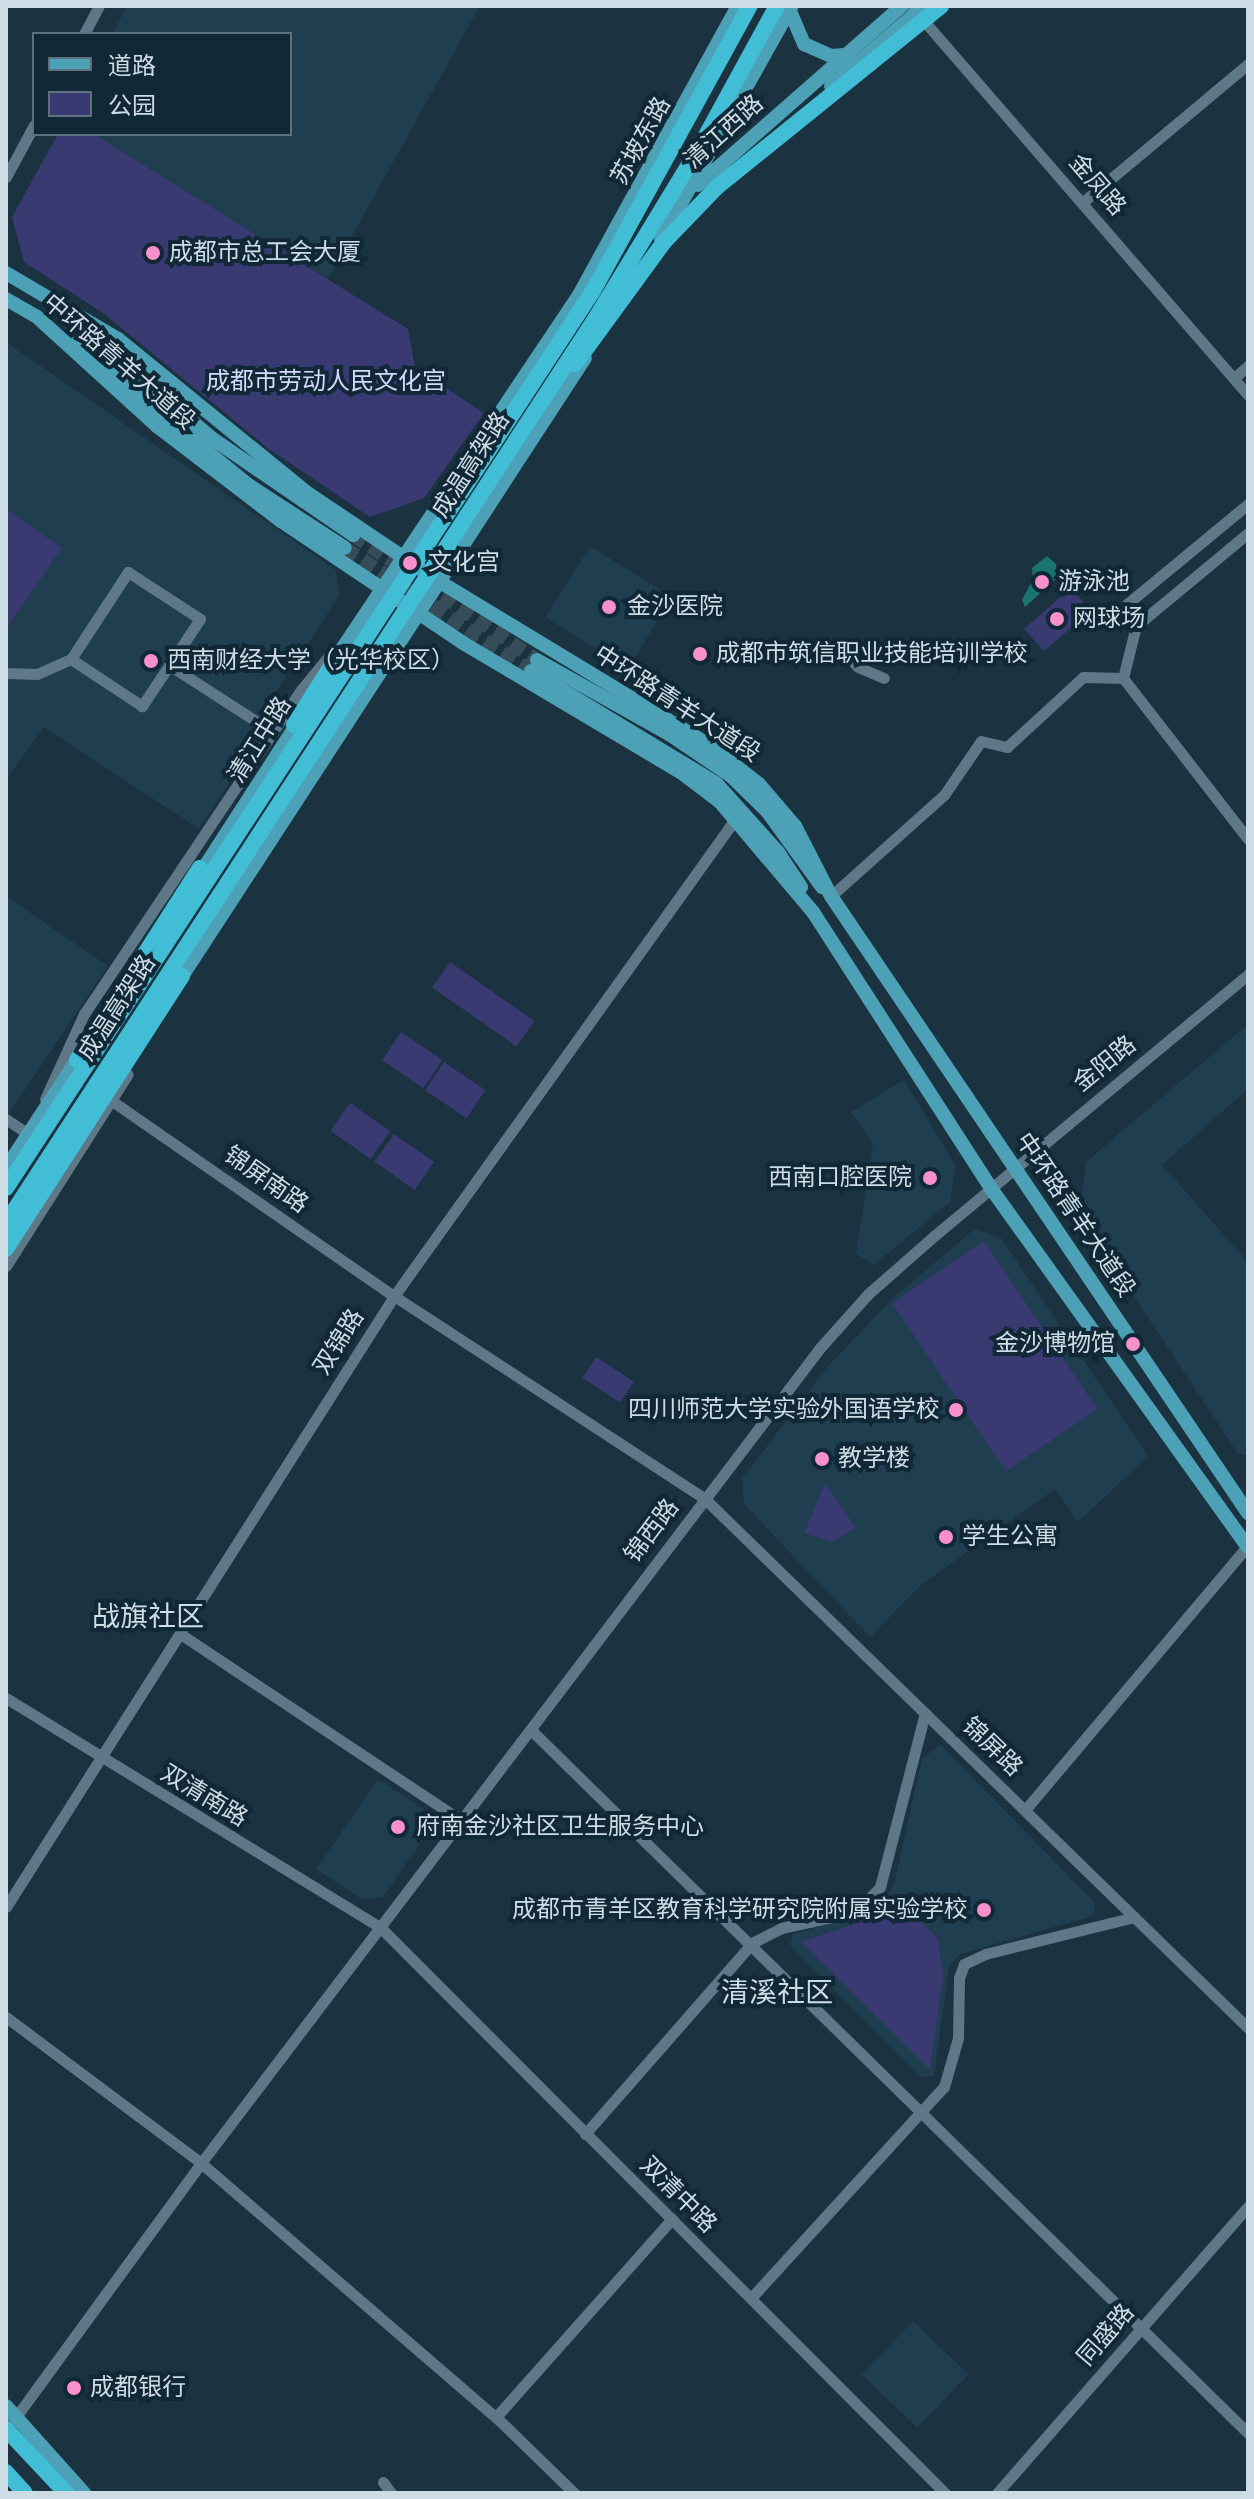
<!DOCTYPE html>
<meta charset="utf-8">
<style>
body{margin:0}
#map{position:relative;width:1254px;height:2499px;overflow:hidden;background:#1b3240;font-family:"Nunito Sans","Noto Sans SC",sans-serif}
div>[style]{position:absolute}
.built>*{inset:0;background:#1f3e4f;transform-origin:0 0}
.green>*{inset:0;background:#383a71;transform-origin:0 0}
.water>*{inset:0;background:#1a7571}
.major-tunnel>*{height:14px;margin-top:-7px;transform-origin:0;background:repeating-linear-gradient(90deg,#364c59 0 14px,transparent 0 21px)}
.minor>*{height:11px;margin:-5.5px;padding:0 5.5px;transform-origin:5.5px;border-radius:5.5px;background:#5e7888}
.major>*{height:14px;margin:-7px;padding:0 7px;transform-origin:7px;border-radius:7px;background:#4da1b6}
.highway>*{height:16px;margin:-8px;padding:0 8px;transform-origin:8px;border-radius:8px;background:#41bdd5}
.dots>*{width:22px;height:22px;translate:-50% -50%;box-sizing:border-box;border:4px solid #112836;border-radius:50%}
span{translate:-50% -50%;white-space:nowrap;text-align:center;line-height:1.15;-webkit-text-stroke:8px #112836;paint-order:stroke}
.street-label{font-size:24px;color:#cedce5}
.poi-label{font-size:24px;color:#cedce5}
.left{translate:0 -50%;text-align:left}
.right{translate:-100% -50%;text-align:right}
.park-label{font-size:24px;color:#d3d8fe}
.quarter-label{font-size:28px;color:#cedce5}
.frame{position:absolute;inset:0;border:8px solid #cedce5;pointer-events:none}
.legend{position:absolute;left:32px;top:32px;width:260px;height:104px;box-sizing:border-box;background:#112836;border:2px solid #5d707c;margin:0;padding:10px 14px;list-style:none;font-size:24px;color:#cedce5}
.legend li{display:flex;align-items:center;gap:16px;height:40px}
.legend b{width:40px;border:2px solid #5d707c}
</style>
<div id="map">
<div class="built">
<div style="clip-path:polygon(127px 6px,480px 6px,328px 279px,94px 134px,290px 134px,290px 34px,112px 34px)"></div>
<div style="clip-path:polygon(6px 342px,336px 570px,339px 596px,254px 726px,263px 733px,199px 829px,44px 727px,6px 780px)"></div>
<div style="left:590px;top:546px;width:97px;height:84px;rotate:32deg"></div>
<div style="clip-path:polygon(6px 896px,108px 966px,6px 1118px)"></div>
<div style="clip-path:polygon(1248px 1024px,1248px 1089px,1162px 1165px,1248px 1262px,1248px 1455px,1238px 1454px,1079px 1213px,1086px 1162px)"></div>
<div style="clip-path:polygon(904px 1080px,955px 1165px,950px 1202px,874px 1265px,856px 1254px,873px 1144px,851px 1112px)"></div>
<div style="clip-path:polygon(975px 1229px,1001px 1238px,1148px 1456px,1078px 1522px,1055px 1489px,921px 1585px,870px 1637px,744px 1504px,742px 1479px,829px 1365px,895px 1296px)"></div>
<div style="clip-path:polygon(941px 1745px,1095px 1903px,1093px 1916px,960px 1954px,949px 1967px,934px 2076px,920px 2077px,790px 1945px,793px 1934px,868px 1914px,880px 1906px,894px 1885px,922px 1758px)"></div>
<div style="clip-path:polygon(378px 1779px,428px 1812px,432px 1826px,383px 1897px,363px 1900px,316px 1869px)"></div>
<div style="left:913px;top:2321px;width:77px;height:74px;rotate:44deg"></div>
</div>
<div class="green">
<div style="clip-path:polygon(58px 134px,94px 134px,408px 329px,415px 367px,484px 413px,424px 498px,370px 517px,269px 449px,103px 313px,24px 262px,12px 217px)"></div>
<div style="clip-path:polygon(6px 509px,62px 548px,6px 629px)"></div>
<div style="left:1071px;top:588px;width:30px;height:62px;rotate:49deg"></div>
<div style="left:450px;top:962px;width:103px;height:31px;rotate:35deg"></div>
<div style="left:401px;top:1032px;width:50px;height:34px;rotate:34deg"></div>
<div style="left:444px;top:1062px;width:50px;height:34px;rotate:34deg"></div>
<div style="left:350px;top:1103px;width:49px;height:34px;rotate:35deg"></div>
<div style="left:394px;top:1134px;width:49px;height:34px;rotate:35deg"></div>
<div style="left:984px;top:1241px;width:203px;height:111px;rotate:56deg"></div>
<div style="left:596px;top:1357px;width:45px;height:25px;rotate:33deg"></div>
<div style="clip-path:polygon(825px 1483px,856px 1528px,832px 1542px,804px 1533px)"></div>
<div style="clip-path:polygon(912px 1912px,938px 1939px,943px 1976px,930px 2069px,801px 1942px,881px 1915px)"></div>
</div>
<div class="water">
<div style="clip-path:polygon(1047px 556px,1056px 564px,1056px 579px,1025px 607px,1022px 600px,1033px 579px,1032px 568px)"></div>
</div>
<div class="major-tunnel">
<div style="left:353px;top:535px;width:66px;rotate:33.9deg"></div>
<div style="left:345px;top:548px;width:223px;rotate:33.5deg"></div>
<div style="left:425px;top:584px;width:135px;rotate:34.2deg"></div>
</div>
<div class="minor">
<div style="left:911px;top:6px;width:515px;rotate:49.1deg"></div>
<div style="left:84px;top:34px;width:32px;rotate:-62deg"></div>
<div style="left:6px;top:177px;width:59px;rotate:-61.7deg"></div>
<div style="left:1083px;top:202px;width:215px;rotate:-39.9deg"></div>
<div style="left:1234px;top:378px;width:18px;rotate:-41deg"></div>
<div style="left:128px;top:572px;width:86px;rotate:33.1deg"></div>
<div style="left:200px;top:619px;width:105px;rotate:123.7deg"></div>
<div style="left:142px;top:706px;width:85px;rotate:-146.5deg"></div>
<div style="left:71px;top:659px;width:104px;rotate:-56.8deg"></div>
<div style="left:1136px;top:626px;width:18px;rotate:-131deg"></div>
<div style="left:1124px;top:612px;width:9px;rotate:-69deg"></div>
<div style="left:1127px;top:604px;width:157px;rotate:-39.6deg"></div>
<div style="left:845px;top:653px;width:19px;rotate:47deg"></div>
<div style="left:858px;top:667px;width:28px;rotate:23deg"></div>
<div style="left:169px;top:665px;width:124px;rotate:32.8deg"></div>
<div style="left:6px;top:673px;width:31px;rotate:2deg"></div>
<div style="left:37px;top:674px;width:37px;rotate:-24deg"></div>
<div style="left:1123px;top:678px;width:54px;rotate:-76deg"></div>
<div style="left:1136px;top:626px;width:146px;rotate:-39.7deg"></div>
<div style="left:831px;top:896px;width:152px;rotate:-41.8deg"></div>
<div style="left:944px;top:795px;width:65px;rotate:-55.6deg"></div>
<div style="left:981px;top:741px;width:27px;rotate:13deg"></div>
<div style="left:1007px;top:747px;width:103px;rotate:-42.6deg"></div>
<div style="left:1083px;top:677px;width:40px;rotate:1.4deg"></div>
<div style="left:1123px;top:678px;width:204px;rotate:52.2deg"></div>
<div style="left:45px;top:1099px;width:94px;rotate:-65.4deg"></div>
<div style="left:84px;top:1014px;width:390px;rotate:-56.2deg"></div>
<div style="left:301px;top:690px;width:50px;rotate:-50.6deg"></div>
<div style="left:112px;top:1101px;width:343px;rotate:34.7deg"></div>
<div style="left:394px;top:1296px;width:370px;rotate:33.1deg"></div>
<div style="left:704px;top:1498px;width:759px;rotate:44.25deg"></div>
<div style="left:6px;top:1119px;width:27px;rotate:34deg"></div>
<div style="left:6px;top:1266px;width:227px;rotate:-57.6deg"></div>
<div style="left:182px;top:1635px;width:336px;rotate:33.6deg"></div>
<div style="left:6px;top:1698px;width:440px;rotate:31.5deg"></div>
<div style="left:381px;top:1928px;width:798px;rotate:45.05deg"></div>
<div style="left:531px;top:1730px;width:1004px;rotate:44.44deg"></div>
<div style="left:1025px;top:1810px;width:346px;rotate:-49.9deg"></div>
<div style="left:6px;top:1907px;width:724px;rotate:-57.58deg"></div>
<div style="left:394px;top:1296px;width:588px;rotate:-54.42deg"></div>
<div style="left:6px;top:2017px;width:244px;rotate:36.8deg"></div>
<div style="left:201px;top:2163px;width:394px;rotate:40.8deg"></div>
<div style="left:499px;top:2420px;width:105px;rotate:44.2deg"></div>
<div style="left:585px;top:2134px;width:254px;rotate:-48.8deg"></div>
<div style="left:752px;top:1943px;width:33px;rotate:-27deg"></div>
<div style="left:781px;top:1928px;width:77px;rotate:-12deg"></div>
<div style="left:856px;top:1912px;width:35px;rotate:-46deg"></div>
<div style="left:880px;top:1887px;width:180px;rotate:-75.5deg"></div>
<div style="left:751px;top:2298px;width:286px;rotate:-47.6deg"></div>
<div style="left:944px;top:2087px;width:51px;rotate:-74.1deg"></div>
<div style="left:958px;top:2038px;width:60px;rotate:-89deg"></div>
<div style="left:959px;top:1978px;width:15px;rotate:-70deg"></div>
<div style="left:964px;top:1964px;width:23px;rotate:-25deg"></div>
<div style="left:985px;top:1954px;width:154px;rotate:-13.9deg"></div>
<div style="left:496px;top:2417px;width:265px;rotate:-48.4deg"></div>
<div style="left:13px;top:2421px;width:319px;rotate:-53.9deg"></div>
<div style="left:201px;top:2163px;width:1022px;rotate:-52.79deg"></div>
<div style="left:819px;top:1349px;width:74px;rotate:-48.3deg"></div>
<div style="left:868px;top:1294px;width:88px;rotate:-41.3deg"></div>
<div style="left:934px;top:1236px;width:409px;rotate:-39.8deg"></div>
<div style="left:383px;top:2482px;width:14px;rotate:54deg"></div>
<div style="left:997px;top:2493px;width:381px;rotate:-48.8deg"></div>
</div>
<div class="major">
<div style="left:790px;top:11px;width:36px;rotate:67deg"></div>
<div style="left:804px;top:44px;width:30px;rotate:24deg"></div>
<div style="left:831px;top:56px;width:13px;rotate:-4deg"></div>
<div style="left:831px;top:86px;width:123px;rotate:-40.7deg"></div>
<div style="left:698px;top:185px;width:271px;rotate:-41.3deg"></div>
<div style="left:661px;top:239px;width:267px;rotate:-60.7deg"></div>
<div style="left:6px;top:273px;width:130px;rotate:30.5deg"></div>
<div style="left:118px;top:339px;width:246px;rotate:39.1deg"></div>
<div style="left:309px;top:494px;width:158px;rotate:33.9deg"></div>
<div style="left:440px;top:582px;width:315px;rotate:31.2deg"></div>
<div style="left:709px;top:745px;width:63px;rotate:38deg"></div>
<div style="left:759px;top:784px;width:55px;rotate:49.4deg"></div>
<div style="left:795px;top:826px;width:79px;rotate:62.8deg"></div>
<div style="left:831px;top:896px;width:745px;rotate:55.95deg"></div>
<div style="left:6px;top:299px;width:34px;rotate:30deg"></div>
<div style="left:36px;top:316px;width:165px;rotate:42.3deg"></div>
<div style="left:158px;top:427px;width:155px;rotate:37.4deg"></div>
<div style="left:281px;top:521px;width:219px;rotate:33.8deg"></div>
<div style="left:463px;top:643px;width:251px;rotate:30.7deg"></div>
<div style="left:679px;top:771px;width:51px;rotate:37.1deg"></div>
<div style="left:720px;top:802px;width:144px;rotate:49.8deg"></div>
<div style="left:813px;top:912px;width:327px;rotate:57.2deg"></div>
<div style="left:990px;top:1187px;width:443px;rotate:54.4deg"></div>
<div style="left:81px;top:326px;width:174px;rotate:40.6deg"></div>
<div style="left:213px;top:439px;width:170px;rotate:34.4deg"></div>
<div style="left:75px;top:344px;width:225px;rotate:39.1deg"></div>
<div style="left:250px;top:486px;width:113px;rotate:33.1deg"></div>
<div style="left:537px;top:660px;width:151px;rotate:29.3deg"></div>
<div style="left:669px;top:734px;width:75px;rotate:34.1deg"></div>
<div style="left:731px;top:776px;width:50px;rotate:44.2deg"></div>
<div style="left:767px;top:811px;width:94px;rotate:54.1deg"></div>
<div style="left:332px;top:664px;width:444px;rotate:-56.2deg"></div>
<div style="left:579px;top:295px;width:330px;rotate:-61.2deg"></div>
<div style="left:531px;top:671px;width:216px;rotate:31.2deg"></div>
<div style="left:716px;top:783px;width:93px;rotate:48.1deg"></div>
<div style="left:778px;top:852px;width:42px;rotate:56.7deg"></div>
<div style="left:198px;top:877px;width:192px;rotate:-57.1deg"></div>
<div style="left:177px;top:984px;width:747px;rotate:-56.91deg"></div>
<div style="left:6px;top:1168px;width:140px;rotate:-56.7deg"></div>
<div style="left:6px;top:2406px;width:117px;rotate:48.1deg"></div>
</div>
<div class="highway">
<div style="left:575px;top:364px;width:151px;rotate:-53.9deg"></div>
<div style="left:664px;top:242px;width:76px;rotate:-46.1deg"></div>
<div style="left:717px;top:187px;width:288px;rotate:-38.9deg"></div>
<div style="left:294px;top:725px;width:83px;rotate:-57.8deg"></div>
<div style="left:77px;top:1060px;width:228px;rotate:-57.4deg"></div>
<div style="left:6px;top:1188px;width:1072px;rotate:-56.8deg"></div>
<div style="left:593px;top:291px;width:325px;rotate:-61.2deg"></div>
<div style="left:6px;top:1223px;width:1083px;rotate:-56.91deg"></div>
<div style="left:597px;top:316px;width:194px;rotate:-58.7deg"></div>
<div style="left:698px;top:150px;width:164px;rotate:-61.3deg"></div>
<div style="left:6px;top:1249px;width:325px;rotate:-57.2deg"></div>
<div style="left:6px;top:2429px;width:88px;rotate:46.8deg"></div>
<div style="left:6px;top:2472px;width:28px;rotate:48deg"></div>
</div>
<div class="dots">
<div style="left:153px;top:253px;background:#f890cb"></div>
<div style="left:410px;top:563px;background:#f890cb"></div>
<div style="left:1042px;top:582px;background:#f890cb"></div>
<div style="left:609px;top:607px;background:#f890cb"></div>
<div style="left:1057px;top:619px;background:#f890cb"></div>
<div style="left:700px;top:654px;background:#f890cb"></div>
<div style="left:151px;top:661px;background:#f890cb"></div>
<div style="left:930px;top:1178px;background:#f890cb"></div>
<div style="left:1133px;top:1344px;background:#f890cb"></div>
<div style="left:956px;top:1410px;background:#f890cb"></div>
<div style="left:822px;top:1459px;background:#f890cb"></div>
<div style="left:946px;top:1537px;background:#f890cb"></div>
<div style="left:398px;top:1827px;background:#f890cb"></div>
<div style="left:984px;top:1910px;background:#f890cb"></div>
<div style="left:74px;top:2388px;background:#f890cb"></div>
</div>
<div class="street-label">
<span style="left:724px;top:132px;rotate:-42deg">清江西路</span>
<span style="left:641px;top:141px;rotate:-61deg">苏坡东路</span>
<span style="left:1097px;top:185px;rotate:49deg">金凤路</span>
<span style="left:119px;top:362px;rotate:41deg">中环路青羊大道段</span>
<span style="left:471px;top:465px;rotate:-57deg">成温高架路</span>
<span style="left:677px;top:704px;rotate:33deg">中环路青羊大道段</span>
<span style="left:260px;top:740px;rotate:-58deg">清江中路</span>
<span style="left:117px;top:1008px;rotate:-57deg">成温高架路</span>
<span style="left:1105px;top:1064px;rotate:-39deg">金阳路</span>
<span style="left:266px;top:1180px;rotate:35deg">锦屏南路</span>
<span style="left:1075px;top:1215px;rotate:56deg">中环路青羊大道段</span>
<span style="left:339px;top:1342px;rotate:-58deg">双锦路</span>
<span style="left:652px;top:1531px;rotate:-53deg">锦西路</span>
<span style="left:992px;top:1747px;rotate:44deg">锦屏路</span>
<span style="left:204px;top:1796px;rotate:31deg">双清南路</span>
<span style="left:678px;top:2195px;rotate:45deg">双清中路</span>
<span style="left:1106px;top:2335px;rotate:-49deg">同盛路</span>
</div>
<div class="poi-label">
<span class="left" style="left:169px;top:253px">成都市总工会大厦</span>
<span class="left" style="left:428px;top:563px">文化宫</span>
<span class="left" style="left:1058px;top:582px">游泳池</span>
<span class="left" style="left:627px;top:607px">金沙医院</span>
<span class="left" style="left:1073px;top:619px">网球场</span>
<span class="left" style="left:716px;top:654px">成都市筑信职业技能培训学校</span>
<span class="left" style="left:167px;top:661px">西南财经大学（光华校区）</span>
<span class="right" style="left:912px;top:1178px">西南口腔医院</span>
<span class="right" style="left:1115px;top:1344px">金沙博物馆</span>
<span class="right" style="left:940px;top:1410px">四川师范大学实验外国语学校</span>
<span class="left" style="left:838px;top:1459px">教学楼</span>
<span class="left" style="left:962px;top:1537px">学生公寓</span>
<span class="left" style="left:416px;top:1827px">府南金沙社区卫生服务中心</span>
<span class="right" style="left:968px;top:1910px">成都市青羊区教育科学研究院附属实验学校</span>
<span class="left" style="left:90px;top:2388px">成都银行</span>
</div>
<div class="park-label">
<span style="left:326px;top:382px">成都市劳动人民文化宫</span>
</div>
<div class="quarter-label">
<span style="left:148px;top:1617px">战旗社区</span>
<span style="left:777px;top:1993px">清溪社区</span>
</div>
<div class="frame"></div>
<ul class="legend">
<li><b style="height:10px;background:#4da1b6"></b>道路</li>
<li><b style="height:22px;background:#383a71"></b>公园</li>
</ul>
</div>
